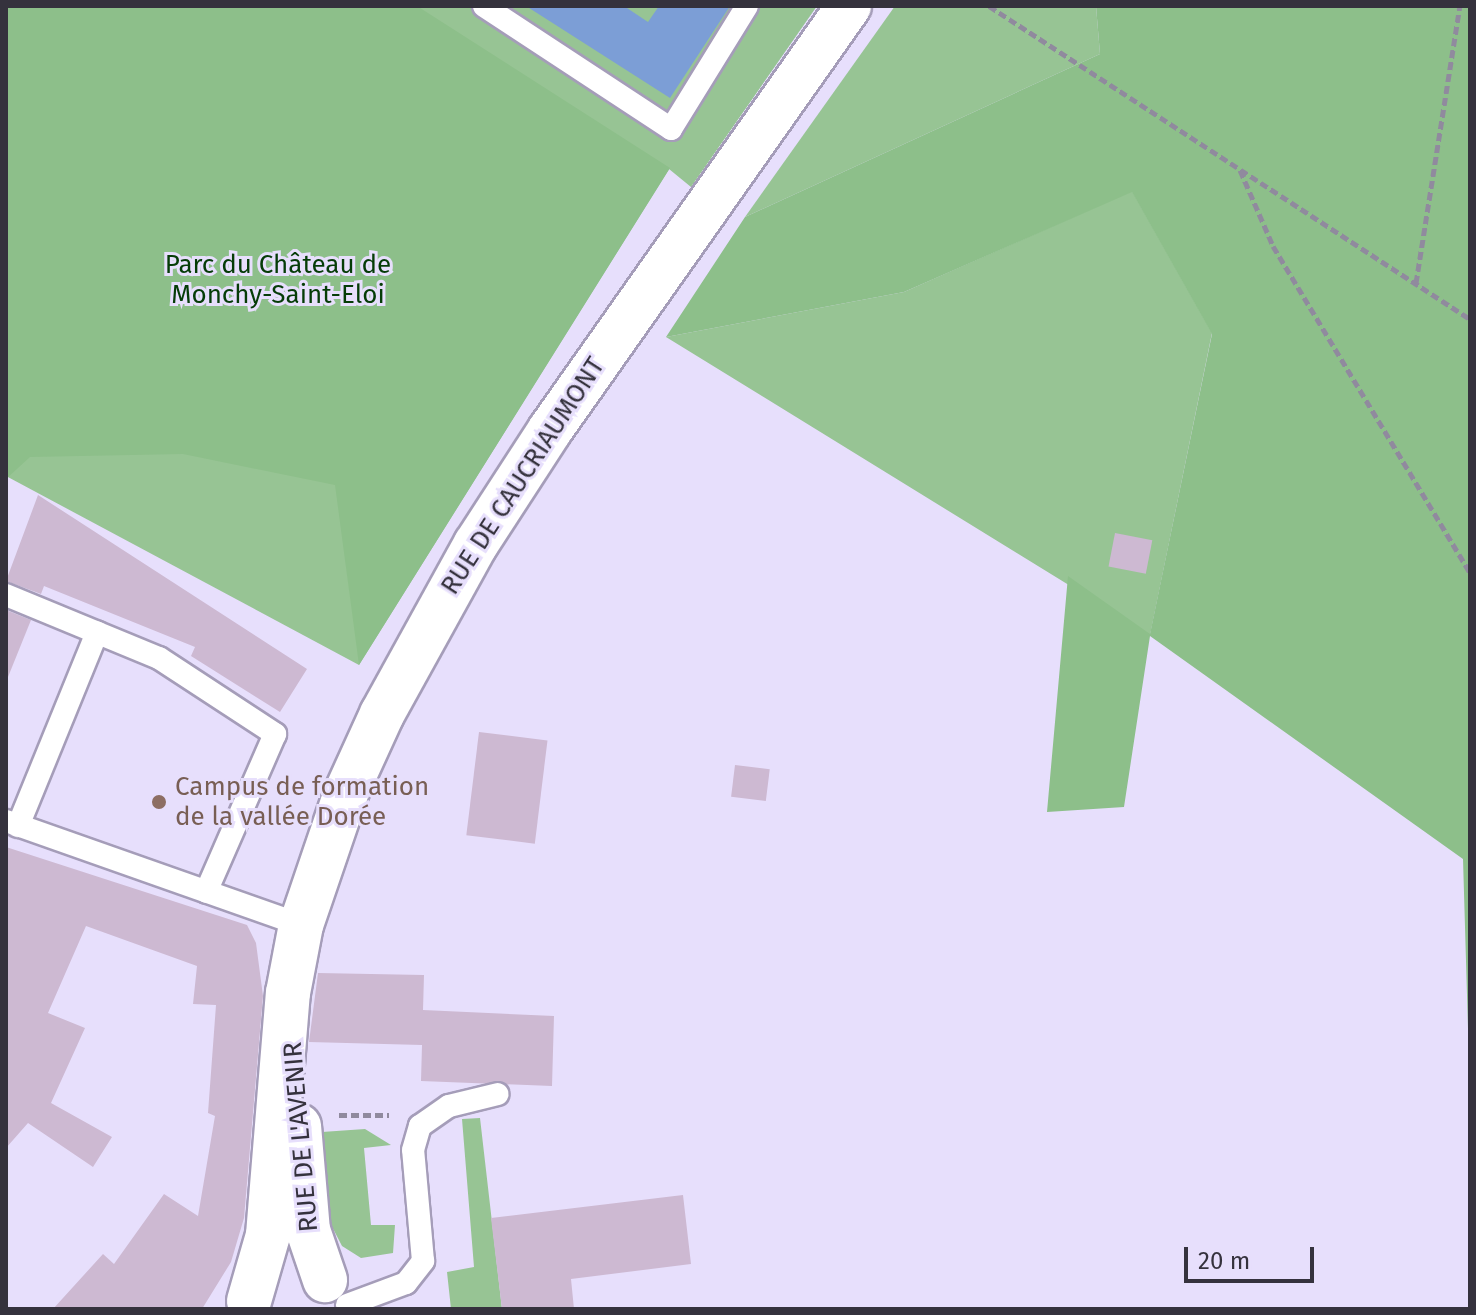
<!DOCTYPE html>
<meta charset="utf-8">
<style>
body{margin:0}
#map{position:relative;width:1476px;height:1315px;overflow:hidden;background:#e7dffc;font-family:"Fira Sans",sans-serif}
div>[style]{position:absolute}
.green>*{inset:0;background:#97c494}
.forest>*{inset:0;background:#8dbf8a}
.water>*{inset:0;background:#7c9ed6}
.building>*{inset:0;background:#cdb9d2;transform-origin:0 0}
.path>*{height:5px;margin-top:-2.5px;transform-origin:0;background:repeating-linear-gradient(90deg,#908a9e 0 8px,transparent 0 12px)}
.roads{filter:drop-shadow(2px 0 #a59db9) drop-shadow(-2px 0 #a59db9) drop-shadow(0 2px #a59db9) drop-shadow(0 -2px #a59db9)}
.service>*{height:22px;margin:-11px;padding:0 11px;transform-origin:11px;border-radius:11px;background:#fff}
.tertiary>*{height:44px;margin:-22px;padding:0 22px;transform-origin:22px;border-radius:22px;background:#fff}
.dots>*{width:22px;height:22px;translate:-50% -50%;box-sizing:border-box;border:4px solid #e7dffc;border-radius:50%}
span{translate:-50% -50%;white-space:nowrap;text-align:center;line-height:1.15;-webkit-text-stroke:6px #e7dffc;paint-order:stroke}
.park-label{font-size:26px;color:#053c07}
.street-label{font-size:26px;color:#35323d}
.education-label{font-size:26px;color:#785e54}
.left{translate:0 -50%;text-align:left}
.frame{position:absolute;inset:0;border:8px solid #35323d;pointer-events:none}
.scale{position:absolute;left:1184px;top:1247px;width:130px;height:36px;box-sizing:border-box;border:4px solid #35323d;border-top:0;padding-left:10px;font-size:24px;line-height:28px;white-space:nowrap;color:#35323d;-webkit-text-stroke:6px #e7dffc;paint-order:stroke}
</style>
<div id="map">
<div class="green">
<div style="clip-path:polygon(6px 6px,817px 6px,691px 187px,669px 169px,359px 665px,6px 476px)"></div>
<div style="clip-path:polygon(895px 6px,1096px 6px,1100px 54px,745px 217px)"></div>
<div style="clip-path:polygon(1132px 191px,1212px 333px,1150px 635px,666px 337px,904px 292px)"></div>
<div style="clip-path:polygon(480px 1118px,502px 1309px,451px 1309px,447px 1272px,474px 1267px,462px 1119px)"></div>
<div style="clip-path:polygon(365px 1129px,391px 1145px,364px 1148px,371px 1225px,395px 1225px,393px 1253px,361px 1258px,342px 1246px,327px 1217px,322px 1132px)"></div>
</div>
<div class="forest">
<div style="clip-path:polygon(6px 6px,417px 6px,670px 168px,359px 665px,335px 485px,183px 454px,30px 457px,6px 479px)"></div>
<div style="clip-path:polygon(1096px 6px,1470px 6px,1470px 1097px,1463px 859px,1150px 636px,1124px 807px,1047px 812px,1068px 576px,1150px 634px,1212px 334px,1132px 192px,904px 292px,666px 337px,745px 217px,1100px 54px)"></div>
</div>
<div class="water">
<div style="clip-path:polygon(526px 6px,624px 6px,648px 22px,659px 6px,730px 6px,670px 98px)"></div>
</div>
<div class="building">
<div style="clip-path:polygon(38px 495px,307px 669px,280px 712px,191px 656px,195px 647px,44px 586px,41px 594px,6px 581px)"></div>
<div style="left:1115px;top:533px;width:38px;height:34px;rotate:11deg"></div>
<div style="clip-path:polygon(6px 610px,31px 620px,8px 677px,6px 677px)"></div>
<div style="left:479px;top:732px;width:69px;height:104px;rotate:7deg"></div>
<div style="left:735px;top:765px;width:35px;height:32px;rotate:7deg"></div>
<div style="clip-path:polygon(6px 847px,247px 925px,256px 943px,263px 996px,244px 1218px,231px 1262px,202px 1309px,53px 1309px,103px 1254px,114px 1264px,164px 1194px,198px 1216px,215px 1116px,208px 1113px,216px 1005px,193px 1004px,197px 966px,86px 926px,48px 1013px,85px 1028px,51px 1103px,112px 1137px,93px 1167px,28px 1123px,6px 1148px)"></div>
<div style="clip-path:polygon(318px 973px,424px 975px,423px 1010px,554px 1016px,552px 1086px,421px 1081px,422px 1045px,309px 1042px)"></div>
<div style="clip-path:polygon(683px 1195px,691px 1264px,571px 1279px,574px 1309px,502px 1309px,491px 1218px)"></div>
</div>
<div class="path">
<div style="left:989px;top:6px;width:574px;rotate:33.05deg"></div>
<div style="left:1240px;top:170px;width:83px;rotate:66.5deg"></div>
<div style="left:1273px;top:246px;width:382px;rotate:58.9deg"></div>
<div style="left:1416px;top:283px;width:280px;rotate:-81deg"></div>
<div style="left:339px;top:1115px;width:50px"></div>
</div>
<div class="roads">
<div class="service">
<div style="left:484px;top:6px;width:224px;rotate:33.3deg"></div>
<div style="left:671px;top:129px;width:145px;rotate:-58.3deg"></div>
<div style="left:6px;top:595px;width:165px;rotate:22.4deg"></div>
<div style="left:159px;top:658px;width:139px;rotate:33.2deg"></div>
<div style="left:275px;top:734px;width:172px;rotate:113.6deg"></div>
<div style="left:6px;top:821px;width:313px;rotate:19.4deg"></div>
<div style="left:18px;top:826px;width:209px;rotate:-67.8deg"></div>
<div style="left:347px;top:1305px;width:63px;rotate:-20.4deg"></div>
<div style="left:406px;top:1283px;width:28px;rotate:-52deg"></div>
<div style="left:423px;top:1261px;width:111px;rotate:-95.1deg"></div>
<div style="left:413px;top:1150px;width:25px;rotate:-74deg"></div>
<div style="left:420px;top:1126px;width:35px;rotate:-35deg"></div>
<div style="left:449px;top:1106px;width:50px;rotate:-13.8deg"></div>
</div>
<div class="tertiary">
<div style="left:299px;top:1126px;width:104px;rotate:85.1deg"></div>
<div style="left:308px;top:1230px;width:53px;rotate:71.2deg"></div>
<div style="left:249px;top:1301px;width:69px;rotate:-73.9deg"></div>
<div style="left:268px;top:1235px;width:243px;rotate:-85.3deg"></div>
<div style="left:288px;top:993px;width:69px;rotate:-79.2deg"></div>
<div style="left:301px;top:925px;width:139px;rotate:-71.2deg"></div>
<div style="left:346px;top:793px;width:87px;rotate:-65.5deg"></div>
<div style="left:382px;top:714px;width:194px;rotate:-61.1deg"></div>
<div style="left:476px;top:544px;width:136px;rotate:-57deg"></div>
<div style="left:550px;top:430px;width:519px;rotate:-54.81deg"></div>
</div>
</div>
<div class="dots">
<div style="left:159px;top:802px;background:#8d6e63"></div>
</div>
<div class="park-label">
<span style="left:278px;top:280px">Parc du Château de<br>Monchy-Saint-Eloi</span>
</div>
<div class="street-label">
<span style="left:523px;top:476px;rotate:-57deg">RUE DE CAUCRIAUMONT</span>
<span style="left:301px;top:1137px;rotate:-95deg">RUE DE L'AVENIR</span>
</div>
<div class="education-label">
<span class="left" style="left:175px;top:802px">Campus de formation<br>de la vallée Dorée</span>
</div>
<div class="frame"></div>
<div class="scale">20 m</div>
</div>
